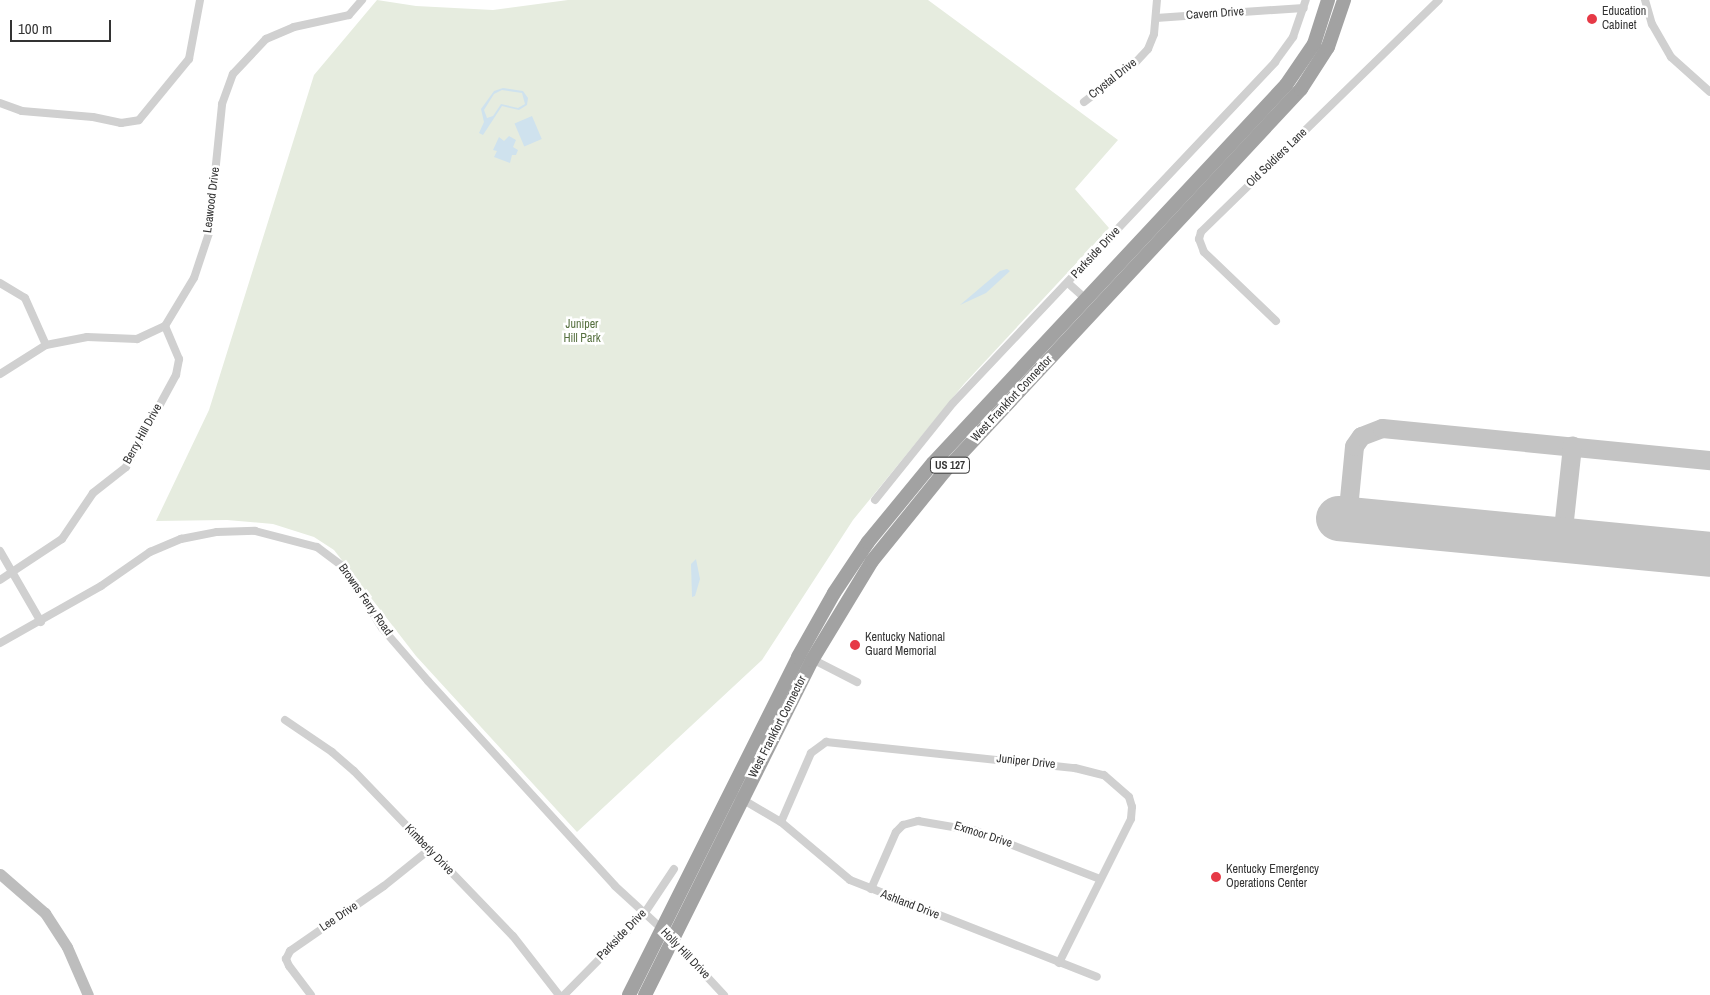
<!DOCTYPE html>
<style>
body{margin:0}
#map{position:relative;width:1710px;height:995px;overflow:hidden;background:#fff;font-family:"Archivo Narrow",sans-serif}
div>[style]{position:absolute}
.green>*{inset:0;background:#e6ecdf}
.water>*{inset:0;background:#cfe2ee;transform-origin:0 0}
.taxiway>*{height:19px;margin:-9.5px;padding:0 9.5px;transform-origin:9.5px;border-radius:9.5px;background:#c4c4c4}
.runway>*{height:45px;margin:-22.5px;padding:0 22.5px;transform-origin:22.5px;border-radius:22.5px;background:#c4c4c4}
.minor>*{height:8px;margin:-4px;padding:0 4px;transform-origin:4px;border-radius:4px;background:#d0d0d0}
.secondary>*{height:11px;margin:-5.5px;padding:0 5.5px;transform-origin:5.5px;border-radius:5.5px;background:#bdbdbd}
.trunk>*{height:14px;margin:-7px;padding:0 7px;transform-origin:7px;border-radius:7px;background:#a2a2a2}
.dots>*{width:14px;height:14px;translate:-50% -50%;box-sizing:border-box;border:2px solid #fff;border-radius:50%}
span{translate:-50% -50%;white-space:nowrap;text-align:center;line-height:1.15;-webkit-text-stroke:5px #fff;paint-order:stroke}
.shield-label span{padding:1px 4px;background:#fff;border:1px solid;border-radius:4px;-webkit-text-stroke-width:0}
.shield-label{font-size:11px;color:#333;font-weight:700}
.poi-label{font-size:12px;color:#333}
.left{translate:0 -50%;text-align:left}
.street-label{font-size:12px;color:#333}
.park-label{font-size:12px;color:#56703f}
.scale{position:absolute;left:10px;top:20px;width:101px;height:22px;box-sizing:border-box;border:2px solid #333;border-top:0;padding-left:6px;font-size:15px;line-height:18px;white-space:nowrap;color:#333;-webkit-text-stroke:4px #fff;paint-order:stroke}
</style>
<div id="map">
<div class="green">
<div style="clip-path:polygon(377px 0,416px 6px,493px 10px,568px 0,928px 0,1118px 140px,1075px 189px,1109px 228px,964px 384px,853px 520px,762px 660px,577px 832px,416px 656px,334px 550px,314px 537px,273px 524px,227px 520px,156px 521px,209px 410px,314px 75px)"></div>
</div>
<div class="water">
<div style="clip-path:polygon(evenodd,503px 88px,523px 91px,528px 98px,527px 105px,519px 110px,502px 106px,483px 135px,479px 133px,484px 122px,481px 109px,494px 91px,503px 88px,502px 90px,522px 93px,525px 104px,518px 108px,501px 104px,493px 116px,487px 118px,484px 110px,494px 94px,502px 90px)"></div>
<div style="left:532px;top:116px;width:25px;height:19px;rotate:67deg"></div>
<div style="clip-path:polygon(509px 136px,516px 140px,513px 147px,518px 150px,516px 155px,512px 155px,510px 163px,494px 157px,497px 151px,493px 150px,499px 137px,504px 141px)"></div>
<div style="clip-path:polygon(1007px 269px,1010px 271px,986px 293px,960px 305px,1000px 271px)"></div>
<div style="clip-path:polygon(696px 559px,700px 579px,695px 596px,692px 597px,691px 564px)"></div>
</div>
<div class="taxiway">
<div style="left:1347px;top:519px;width:73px;rotate:-84.5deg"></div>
<div style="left:1354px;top:446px;width:12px;rotate:-55deg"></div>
<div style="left:1361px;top:436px;width:22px;rotate:-21deg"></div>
<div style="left:1382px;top:428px;width:330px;rotate:5.6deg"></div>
<div style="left:1562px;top:538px;width:93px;rotate:-83.8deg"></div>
</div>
<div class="runway">
<div style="left:1338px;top:518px;width:374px;rotate:5.5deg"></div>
</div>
<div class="minor">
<div style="left:1645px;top:0;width:25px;rotate:74deg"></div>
<div style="left:1652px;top:24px;width:38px;rotate:60deg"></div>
<div style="left:1671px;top:57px;width:52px;rotate:41.9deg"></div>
<div style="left:1156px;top:18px;width:148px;rotate:-3.9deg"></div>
<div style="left:1084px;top:102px;width:64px;rotate:-37.4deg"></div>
<div style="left:1135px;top:63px;width:19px;rotate:-47deg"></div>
<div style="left:1148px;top:49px;width:16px;rotate:-68deg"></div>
<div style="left:1154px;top:34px;width:34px;rotate:-85deg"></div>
<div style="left:0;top:103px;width:23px;rotate:20deg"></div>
<div style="left:22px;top:111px;width:71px;rotate:4.8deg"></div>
<div style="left:93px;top:117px;width:29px;rotate:12deg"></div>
<div style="left:121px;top:123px;width:18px;rotate:-9deg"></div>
<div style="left:139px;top:120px;width:79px;rotate:-50.7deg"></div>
<div style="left:189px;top:59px;width:60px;rotate:-79.4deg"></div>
<div style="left:0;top:283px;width:29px;rotate:31deg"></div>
<div style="left:25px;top:298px;width:51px;rotate:65.9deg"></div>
<div style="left:1068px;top:283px;width:27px;rotate:42deg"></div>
<div style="left:1276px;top:321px;width:100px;rotate:-136.2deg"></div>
<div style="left:1204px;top:252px;width:14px;rotate:-111deg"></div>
<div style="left:1199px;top:239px;width:7px;rotate:-74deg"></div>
<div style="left:1201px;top:232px;width:332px;rotate:-44.3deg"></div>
<div style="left:0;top:374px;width:54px;rotate:-32.2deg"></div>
<div style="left:46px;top:345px;width:42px;rotate:-11deg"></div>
<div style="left:87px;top:337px;width:50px;rotate:2.3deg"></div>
<div style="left:137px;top:339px;width:31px;rotate:-25deg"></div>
<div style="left:165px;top:326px;width:56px;rotate:-58.9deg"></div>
<div style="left:194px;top:278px;width:47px;rotate:-71.6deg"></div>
<div style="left:209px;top:233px;width:130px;rotate:-84.2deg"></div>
<div style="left:222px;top:104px;width:32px;rotate:-70deg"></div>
<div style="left:233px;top:74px;width:48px;rotate:-46.7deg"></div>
<div style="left:266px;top:39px;width:30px;rotate:-23deg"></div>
<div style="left:294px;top:27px;width:56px;rotate:-12.3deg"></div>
<div style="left:349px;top:15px;width:20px;rotate:-49deg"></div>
<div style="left:875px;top:500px;width:124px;rotate:-51.2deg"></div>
<div style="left:953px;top:403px;width:469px;rotate:-46.6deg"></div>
<div style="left:1275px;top:62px;width:31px;rotate:-54deg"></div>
<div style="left:1293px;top:37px;width:39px;rotate:-71deg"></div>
<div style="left:0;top:551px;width:82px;rotate:60deg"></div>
<div style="left:0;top:580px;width:74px;rotate:-33.5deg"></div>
<div style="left:62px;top:539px;width:55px;rotate:-56deg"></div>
<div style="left:93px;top:493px;width:42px;rotate:-38.2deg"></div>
<div style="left:126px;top:467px;width:105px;rotate:-61.5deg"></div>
<div style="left:176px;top:375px;width:16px;rotate:-79deg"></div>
<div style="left:179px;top:359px;width:36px;rotate:-113deg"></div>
<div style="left:0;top:643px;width:116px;rotate:-29.4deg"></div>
<div style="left:101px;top:586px;width:60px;rotate:-34.8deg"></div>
<div style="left:150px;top:552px;width:34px;rotate:-23deg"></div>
<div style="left:181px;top:539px;width:37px;rotate:-11deg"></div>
<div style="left:217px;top:532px;width:38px;rotate:-2deg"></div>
<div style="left:255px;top:531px;width:64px;rotate:14.5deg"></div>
<div style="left:317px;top:547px;width:35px;rotate:37deg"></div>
<div style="left:345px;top:568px;width:70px;rotate:58.3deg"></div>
<div style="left:382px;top:628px;width:70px;rotate:49deg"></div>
<div style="left:428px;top:681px;width:277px;rotate:47.6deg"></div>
<div style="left:615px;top:886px;width:65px;rotate:42.5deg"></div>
<div style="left:810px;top:658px;width:53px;rotate:27.1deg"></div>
<div style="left:285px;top:720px;width:57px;rotate:34.2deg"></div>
<div style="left:332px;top:752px;width:29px;rotate:41deg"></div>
<div style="left:354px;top:771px;width:229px;rotate:46.1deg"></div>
<div style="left:513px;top:936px;width:75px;rotate:52.1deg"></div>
<div style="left:730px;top:792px;width:59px;rotate:30.5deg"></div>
<div style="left:781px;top:822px;width:90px;rotate:40deg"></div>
<div style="left:850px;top:880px;width:265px;rotate:21.4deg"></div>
<div style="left:781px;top:822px;width:75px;rotate:-66.5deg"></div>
<div style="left:811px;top:753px;width:19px;rotate:-36deg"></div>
<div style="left:826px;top:742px;width:250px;rotate:6deg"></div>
<div style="left:1075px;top:768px;width:30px;rotate:14deg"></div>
<div style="left:1104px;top:775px;width:33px;rotate:41deg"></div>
<div style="left:1129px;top:797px;width:10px;rotate:73deg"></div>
<div style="left:1132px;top:807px;width:12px;rotate:95deg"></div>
<div style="left:1131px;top:819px;width:161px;rotate:116.6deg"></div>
<div style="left:871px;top:889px;width:62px;rotate:-66.3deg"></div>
<div style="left:896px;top:832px;width:10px;rotate:-45deg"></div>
<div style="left:903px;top:825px;width:16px;rotate:-15deg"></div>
<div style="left:918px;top:821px;width:59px;rotate:9.8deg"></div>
<div style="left:976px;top:831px;width:133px;rotate:21.2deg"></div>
<div style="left:671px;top:938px;width:78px;rotate:47.1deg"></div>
<div style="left:311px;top:995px;width:36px;rotate:-127deg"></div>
<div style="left:289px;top:966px;width:8px;rotate:-113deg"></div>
<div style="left:286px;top:959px;width:9px;rotate:-63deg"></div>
<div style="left:290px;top:951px;width:114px;rotate:-34.7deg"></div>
<div style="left:384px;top:886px;width:58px;rotate:-38.7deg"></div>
<div style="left:564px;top:995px;width:114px;rotate:-45.4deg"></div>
<div style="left:644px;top:914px;width:54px;rotate:-56.3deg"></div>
</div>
<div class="secondary">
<div style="left:0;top:874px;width:60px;rotate:40.9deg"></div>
<div style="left:45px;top:913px;width:40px;rotate:57.1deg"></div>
<div style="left:67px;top:947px;width:52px;rotate:66.4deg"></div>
</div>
<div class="trunk">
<div style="left:629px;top:995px;width:378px;rotate:-63.4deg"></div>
<div style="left:798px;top:657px;width:73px;rotate:-60.6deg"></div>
<div style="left:834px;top:593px;width:61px;rotate:-56.3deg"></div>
<div style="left:868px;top:542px;width:102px;rotate:-50.6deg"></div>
<div style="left:933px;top:463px;width:517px;rotate:-46.96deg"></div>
<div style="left:1286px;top:85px;width:50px;rotate:-55.7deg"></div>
<div style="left:1314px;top:44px;width:46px;rotate:-72.3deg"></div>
<div style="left:645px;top:995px;width:374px;rotate:-63.5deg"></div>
<div style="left:812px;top:660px;width:116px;rotate:-58.8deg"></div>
<div style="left:872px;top:561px;width:114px;rotate:-51deg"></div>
<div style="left:944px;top:472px;width:524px;rotate:-47.01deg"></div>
<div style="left:1301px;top:89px;width:50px;rotate:-57.3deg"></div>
<div style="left:1328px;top:47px;width:50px;rotate:-71.2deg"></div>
</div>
<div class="dots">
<div style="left:1592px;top:19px;background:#e63946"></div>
<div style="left:855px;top:645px;background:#e63946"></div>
<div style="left:1216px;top:877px;background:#e63946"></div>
</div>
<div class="shield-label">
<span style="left:950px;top:465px">US 127</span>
</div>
<div class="poi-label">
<span class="left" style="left:1602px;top:19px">Education<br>Cabinet</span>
<span class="left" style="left:865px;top:645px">Kentucky National<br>Guard Memorial</span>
<span class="left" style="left:1226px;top:877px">Kentucky Emergency<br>Operations Center</span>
</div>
<div class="street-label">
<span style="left:1215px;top:14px;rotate:-4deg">Cavern Drive</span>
<span style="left:1113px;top:79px;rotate:-38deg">Crystal Drive</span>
<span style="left:1277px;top:158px;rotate:-44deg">Old Soldiers Lane</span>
<span style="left:212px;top:200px;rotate:-83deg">Leawood Drive</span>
<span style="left:1096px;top:253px;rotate:-47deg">Parkside Drive</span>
<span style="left:1012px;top:399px;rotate:-47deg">West Frankfort Connector</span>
<span style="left:143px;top:434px;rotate:-61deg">Berry Hill Drive</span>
<span style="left:365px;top:600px;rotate:55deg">Browns Ferry Road</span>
<span style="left:778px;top:727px;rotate:-63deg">West Frankfort Connector</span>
<span style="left:1026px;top:762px;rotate:6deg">Juniper Drive</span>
<span style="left:983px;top:835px;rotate:18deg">Exmoor Drive</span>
<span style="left:429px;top:850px;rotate:46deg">Kimberly Drive</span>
<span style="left:910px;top:905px;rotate:21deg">Ashland Drive</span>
<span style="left:339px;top:917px;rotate:-34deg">Lee Drive</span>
<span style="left:622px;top:935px;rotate:-46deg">Parkside Drive</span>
<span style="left:685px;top:954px;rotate:46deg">Holly Hill Drive</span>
</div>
<div class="park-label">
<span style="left:582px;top:332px">Juniper<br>Hill Park</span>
</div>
<div class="scale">100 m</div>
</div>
